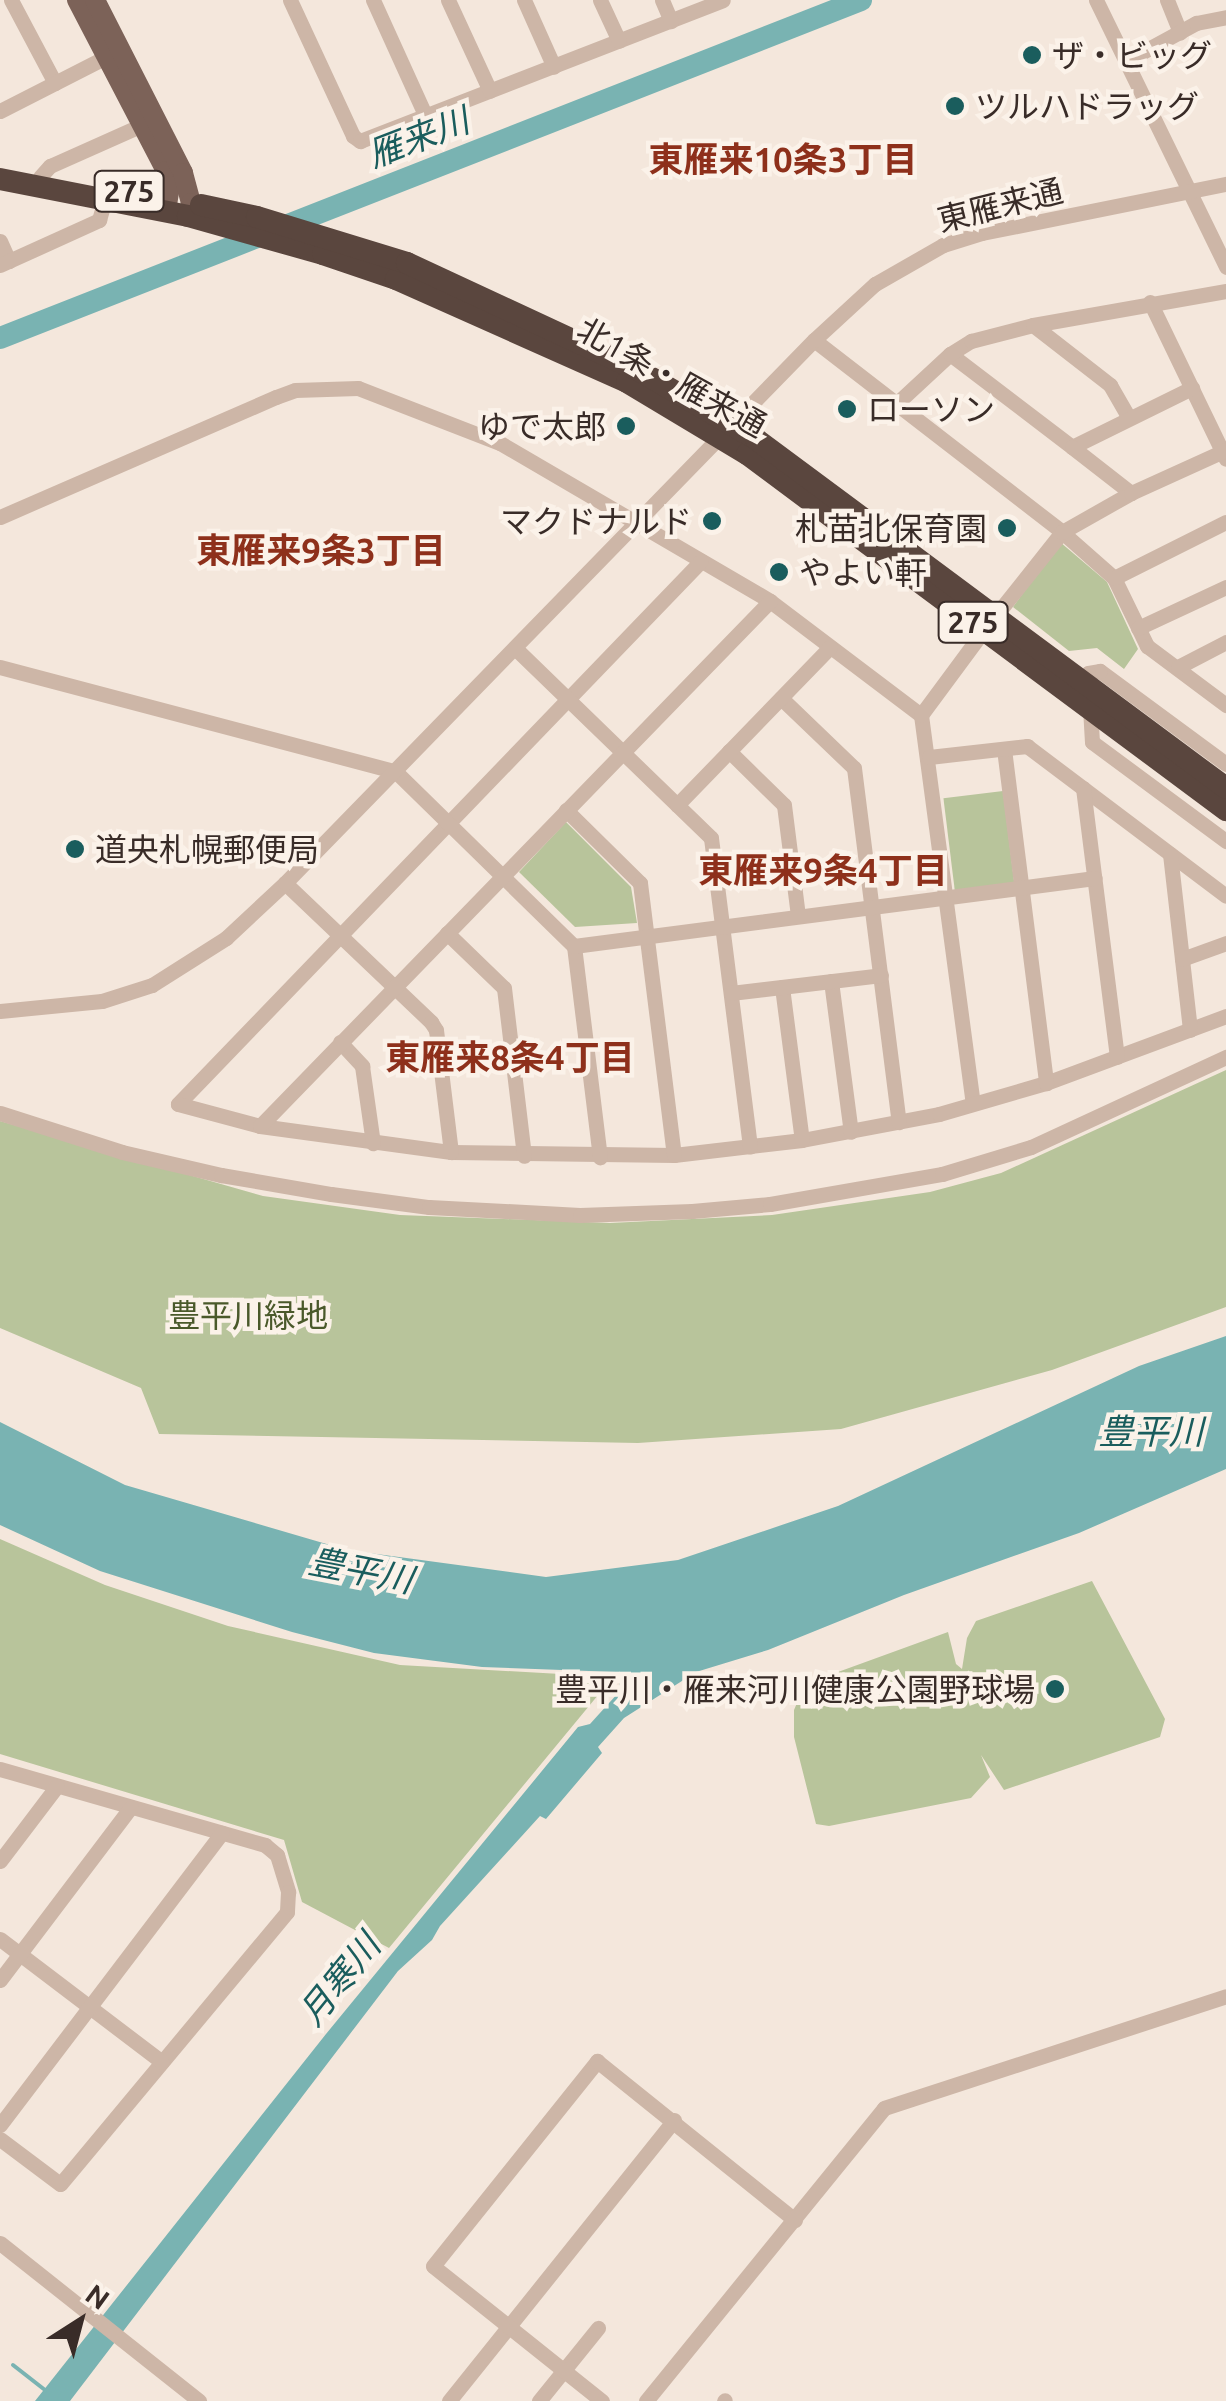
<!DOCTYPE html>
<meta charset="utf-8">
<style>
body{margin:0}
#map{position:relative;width:1226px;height:2401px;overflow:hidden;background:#f4e7dc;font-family:Ubuntu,"Noto Sans JP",sans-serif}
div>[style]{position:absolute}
.green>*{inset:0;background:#b8c49b;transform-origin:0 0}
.water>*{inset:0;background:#79b3b2}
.stream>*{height:4px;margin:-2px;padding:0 2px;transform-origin:2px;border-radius:2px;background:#79b3b2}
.river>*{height:22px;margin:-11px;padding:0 11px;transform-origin:11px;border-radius:11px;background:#79b3b2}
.minor>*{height:15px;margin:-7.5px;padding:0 7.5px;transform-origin:7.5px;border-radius:7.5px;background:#cdb6a7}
.major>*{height:20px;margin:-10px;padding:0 10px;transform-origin:10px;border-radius:10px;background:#7c6258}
.highway>*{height:22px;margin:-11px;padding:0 11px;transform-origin:11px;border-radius:11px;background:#5a463e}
.dots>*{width:28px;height:28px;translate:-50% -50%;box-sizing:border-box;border:5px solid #fbf2e9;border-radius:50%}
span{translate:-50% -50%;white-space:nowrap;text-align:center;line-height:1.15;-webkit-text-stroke:9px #fbf2e9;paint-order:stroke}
.shield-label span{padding:2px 8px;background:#fbf2e9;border:2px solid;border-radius:8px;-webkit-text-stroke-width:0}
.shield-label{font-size:30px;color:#392c28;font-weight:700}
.poi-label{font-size:32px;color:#392c28}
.left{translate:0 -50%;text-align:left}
.right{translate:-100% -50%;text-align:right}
.street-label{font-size:32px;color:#392c28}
.park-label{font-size:32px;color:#4a592a}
.water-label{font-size:35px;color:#1a5d5d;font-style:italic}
.neighbourhood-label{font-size:35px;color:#8e301b;font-weight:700}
.north{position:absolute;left:30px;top:2271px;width:100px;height:100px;-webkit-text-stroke:8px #fbf2e9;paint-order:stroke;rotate:36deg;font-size:28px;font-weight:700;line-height:40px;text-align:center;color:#392c28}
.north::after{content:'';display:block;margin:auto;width:35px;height:45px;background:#392c28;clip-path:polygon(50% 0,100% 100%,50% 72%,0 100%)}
</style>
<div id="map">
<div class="green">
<div style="clip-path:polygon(1060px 542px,1107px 582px,1138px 649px,1124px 669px,1097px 648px,1069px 651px,1013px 607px)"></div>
<div style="left:1003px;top:791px;width:93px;height:60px;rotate:83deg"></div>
<div style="clip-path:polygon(566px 822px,631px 887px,637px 923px,575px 927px,519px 872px)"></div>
<div style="clip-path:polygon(1226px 1070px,1226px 1307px,1052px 1370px,841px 1429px,638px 1443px,159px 1434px,141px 1388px,0 1328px,0 1121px,263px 1196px,400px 1215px,610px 1223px,772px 1215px,930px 1192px,1001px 1173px)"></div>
<div style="clip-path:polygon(0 1539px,105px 1585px,228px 1626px,400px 1665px,613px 1677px,389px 1948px,302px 1902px,284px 1840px,0 1754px)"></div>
<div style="clip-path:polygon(1092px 1581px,1165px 1719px,1160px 1737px,1004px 1790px,981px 1755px,990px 1777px,971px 1798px,829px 1826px,816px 1824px,794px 1737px,794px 1710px,805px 1684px,948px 1632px,956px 1664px,962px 1669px,967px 1638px,976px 1621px)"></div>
</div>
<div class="water">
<div style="clip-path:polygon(1226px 1336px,1226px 1469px,1079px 1533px,904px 1595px,768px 1650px,696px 1672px,624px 1718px,598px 1747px,602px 1753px,546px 1819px,540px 1816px,440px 1926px,432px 1940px,398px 1971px,70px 2401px,35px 2401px,326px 2034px,578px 1727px,590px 1724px,619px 1692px,620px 1681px,616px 1672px,482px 1667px,374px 1653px,292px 1632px,100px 1571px,0 1525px,0 1422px,125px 1485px,347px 1550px,546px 1577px,678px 1560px,838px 1506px,1139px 1366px)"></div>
</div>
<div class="stream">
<div style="left:13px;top:2365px;width:41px;rotate:38deg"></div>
</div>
<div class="river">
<div style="left:0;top:338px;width:925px;rotate:-21.43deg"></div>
</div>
<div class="minor">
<div style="left:11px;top:0;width:94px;rotate:62.1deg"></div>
<div style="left:290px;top:0;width:150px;rotate:65.1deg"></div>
<div style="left:353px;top:136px;width:9px;rotate:36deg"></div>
<div style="left:360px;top:141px;width:389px;rotate:-21.2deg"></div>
<div style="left:373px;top:0;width:128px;rotate:65.6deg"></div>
<div style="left:448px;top:0;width:100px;rotate:65.2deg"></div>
<div style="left:524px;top:0;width:73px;rotate:65.9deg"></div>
<div style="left:600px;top:0;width:45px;rotate:65.1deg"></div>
<div style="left:662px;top:0;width:23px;rotate:67deg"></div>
<div style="left:1096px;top:0;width:297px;rotate:64deg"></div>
<div style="left:1167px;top:0;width:35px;rotate:68deg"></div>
<div style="left:1126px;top:61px;width:80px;rotate:-28.5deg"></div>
<div style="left:1196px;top:23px;width:31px;rotate:-11deg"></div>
<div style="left:0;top:111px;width:126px;rotate:-27deg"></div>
<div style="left:40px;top:177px;width:15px;rotate:-48deg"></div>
<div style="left:50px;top:166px;width:101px;rotate:-24deg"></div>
<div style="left:0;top:241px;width:22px;rotate:66deg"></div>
<div style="left:0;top:265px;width:109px;rotate:-24.4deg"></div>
<div style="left:99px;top:220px;width:22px;rotate:-74deg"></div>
<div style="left:1150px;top:302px;width:174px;rotate:64.2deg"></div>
<div style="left:1033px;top:325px;width:98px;rotate:37.9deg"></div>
<div style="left:1110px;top:385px;width:38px;rotate:60deg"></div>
<div style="left:814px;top:340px;width:314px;rotate:37.7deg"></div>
<div style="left:1062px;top:532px;width:69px;rotate:41.5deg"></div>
<div style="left:1114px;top:578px;width:76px;rotate:64.1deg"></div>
<div style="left:1147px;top:646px;width:99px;rotate:36.8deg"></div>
<div style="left:950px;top:354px;width:153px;rotate:37.3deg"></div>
<div style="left:1072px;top:447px;width:134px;rotate:-26.2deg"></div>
<div style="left:895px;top:405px;width:75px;rotate:-42.8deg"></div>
<div style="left:950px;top:354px;width:25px;rotate:-32deg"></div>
<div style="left:971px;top:341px;width:64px;rotate:-14.5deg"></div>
<div style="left:1033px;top:325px;width:196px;rotate:-10deg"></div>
<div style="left:1072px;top:447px;width:75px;rotate:37.9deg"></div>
<div style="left:0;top:517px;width:301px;rotate:-23.5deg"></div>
<div style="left:276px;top:397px;width:20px;rotate:-20deg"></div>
<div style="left:295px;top:390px;width:63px;rotate:-1.8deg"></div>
<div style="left:358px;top:388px;width:152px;rotate:21.2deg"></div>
<div style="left:500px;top:443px;width:313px;rotate:30.3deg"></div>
<div style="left:770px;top:601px;width:189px;rotate:37.1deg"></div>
<div style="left:921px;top:715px;width:392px;rotate:82.4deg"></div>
<div style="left:701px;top:561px;width:754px;rotate:133.93deg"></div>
<div style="left:178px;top:1104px;width:85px;rotate:15deg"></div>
<div style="left:260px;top:1126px;width:193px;rotate:7.8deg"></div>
<div style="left:451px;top:1152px;width:223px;rotate:0.8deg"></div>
<div style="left:674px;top:1155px;width:129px;rotate:-6.7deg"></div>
<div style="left:802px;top:1140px;width:139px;rotate:-10.7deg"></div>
<div style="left:939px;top:1114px;width:111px;rotate:-16.2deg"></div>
<div style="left:1046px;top:1083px;width:192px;rotate:-20.4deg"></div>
<div style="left:1114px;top:578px;width:125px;rotate:-26.6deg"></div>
<div style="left:996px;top:615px;width:106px;rotate:-51.5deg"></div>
<div style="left:1062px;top:532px;width:79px;rotate:-29.5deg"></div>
<div style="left:1131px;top:493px;width:104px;rotate:-24.4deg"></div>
<div style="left:1138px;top:628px;width:97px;rotate:-25deg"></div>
<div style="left:515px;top:648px;width:273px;rotate:44.1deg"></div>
<div style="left:711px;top:838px;width:311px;rotate:82.8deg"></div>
<div style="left:0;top:667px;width:408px;rotate:14.8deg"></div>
<div style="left:395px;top:771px;width:250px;rotate:44.4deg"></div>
<div style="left:574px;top:946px;width:213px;rotate:83deg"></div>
<div style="left:1178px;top:667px;width:54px;rotate:-27.5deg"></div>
<div style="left:781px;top:698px;width:101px;rotate:43.8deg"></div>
<div style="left:854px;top:768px;width:357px;rotate:82.8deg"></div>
<div style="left:921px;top:715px;width:106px;rotate:-53.5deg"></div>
<div style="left:1004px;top:749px;width:337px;rotate:82.8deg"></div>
<div style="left:729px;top:751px;width:77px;rotate:44.5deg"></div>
<div style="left:784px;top:805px;width:112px;rotate:82.8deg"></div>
<div style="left:929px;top:757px;width:99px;rotate:-6.4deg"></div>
<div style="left:1027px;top:746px;width:249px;rotate:37deg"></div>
<div style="left:1226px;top:764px;width:157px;rotate:-143.6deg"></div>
<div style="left:1100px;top:671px;width:12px;rotate:171deg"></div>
<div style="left:1088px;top:673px;width:69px;rotate:86.7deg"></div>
<div style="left:1092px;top:742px;width:167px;rotate:36.5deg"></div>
<div style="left:1083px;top:788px;width:271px;rotate:82.8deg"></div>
<div style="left:677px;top:805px;width:220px;rotate:-45.9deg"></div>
<div style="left:566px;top:810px;width:104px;rotate:44.6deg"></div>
<div style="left:640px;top:883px;width:274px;rotate:82.9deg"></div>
<div style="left:1170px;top:854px;width:177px;rotate:83.5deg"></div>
<div style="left:285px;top:883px;width:202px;rotate:43.6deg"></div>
<div style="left:431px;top:1022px;width:9px;rotate:58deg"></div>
<div style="left:436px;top:1030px;width:123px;rotate:83deg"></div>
<div style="left:447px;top:933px;width:79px;rotate:44deg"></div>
<div style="left:504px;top:988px;width:169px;rotate:83.2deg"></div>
<div style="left:574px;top:946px;width:525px;rotate:-7.44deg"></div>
<div style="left:1182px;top:959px;width:47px;rotate:-20deg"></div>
<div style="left:831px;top:981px;width:152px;rotate:82.5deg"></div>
<div style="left:782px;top:987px;width:154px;rotate:82.6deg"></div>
<div style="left:731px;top:993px;width:151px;rotate:-6.8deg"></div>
<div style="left:0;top:1011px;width:102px;rotate:-5.6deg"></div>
<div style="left:102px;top:1001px;width:52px;rotate:-17.7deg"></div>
<div style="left:152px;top:985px;width:88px;rotate:-32.4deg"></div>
<div style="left:226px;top:938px;width:81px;rotate:-43deg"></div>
<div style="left:285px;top:883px;width:758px;rotate:-45.75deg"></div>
<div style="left:814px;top:340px;width:83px;rotate:-42.6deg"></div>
<div style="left:875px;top:284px;width:78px;rotate:-29.8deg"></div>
<div style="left:943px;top:245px;width:41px;rotate:-17.1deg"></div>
<div style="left:982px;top:233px;width:249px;rotate:-11.4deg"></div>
<div style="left:340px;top:1042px;width:33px;rotate:47deg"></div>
<div style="left:362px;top:1066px;width:78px;rotate:81.9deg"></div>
<div style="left:0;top:1113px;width:128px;rotate:17.7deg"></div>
<div style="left:122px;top:1152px;width:102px;rotate:13.1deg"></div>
<div style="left:221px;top:1175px;width:112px;rotate:9.8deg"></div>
<div style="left:331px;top:1194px;width:99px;rotate:7.6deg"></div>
<div style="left:429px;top:1207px;width:151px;rotate:3deg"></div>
<div style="left:580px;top:1215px;width:112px;rotate:-2deg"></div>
<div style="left:692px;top:1211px;width:78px;rotate:-5.1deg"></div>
<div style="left:770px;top:1204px;width:175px;rotate:-9.9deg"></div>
<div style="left:942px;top:1174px;width:93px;rotate:-16.9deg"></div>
<div style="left:1031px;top:1147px;width:215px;rotate:-24.8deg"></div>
<div style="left:260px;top:1126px;width:732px;rotate:-45.83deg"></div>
<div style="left:0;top:1769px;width:276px;rotate:16deg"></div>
<div style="left:265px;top:1845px;width:16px;rotate:40deg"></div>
<div style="left:277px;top:1855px;width:39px;rotate:73deg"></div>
<div style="left:288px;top:1892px;width:20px;rotate:93deg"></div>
<div style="left:287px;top:1912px;width:354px;rotate:129.8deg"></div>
<div style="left:60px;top:2184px;width:75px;rotate:-143.1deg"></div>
<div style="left:0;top:1861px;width:94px;rotate:-52.8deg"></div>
<div style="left:0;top:1939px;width:203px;rotate:37.2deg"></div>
<div style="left:0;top:1980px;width:217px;rotate:-52.9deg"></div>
<div style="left:0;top:2125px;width:367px;rotate:-52.8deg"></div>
<div style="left:0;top:2243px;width:254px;rotate:38.4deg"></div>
<div style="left:449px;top:2401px;width:360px;rotate:-51.3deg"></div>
<div style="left:539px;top:2401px;width:94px;rotate:-51.1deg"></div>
<div style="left:602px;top:2401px;width:216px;rotate:-141.4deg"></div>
<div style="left:433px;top:2266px;width:263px;rotate:-51.3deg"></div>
<div style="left:597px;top:2061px;width:254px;rotate:38.8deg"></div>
<div style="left:646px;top:2401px;width:377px;rotate:-50.9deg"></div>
<div style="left:884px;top:2108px;width:360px;rotate:-18.1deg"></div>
<div style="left:724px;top:2401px;width:1px;rotate:-45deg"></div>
</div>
<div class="major">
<div style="left:77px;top:0;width:193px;rotate:62.5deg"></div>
<div style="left:166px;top:171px;width:16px;rotate:75deg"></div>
<div style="left:170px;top:186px;width:25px;rotate:99deg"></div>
<div style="left:95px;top:0;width:194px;rotate:63deg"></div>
<div style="left:183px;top:173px;width:31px;rotate:75deg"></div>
<div style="left:191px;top:203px;width:13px;rotate:103deg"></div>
</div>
<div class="highway">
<div style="left:0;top:179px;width:192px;rotate:11.1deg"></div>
<div style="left:188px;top:216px;width:140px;rotate:15.7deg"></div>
<div style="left:323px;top:254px;width:77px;rotate:18.9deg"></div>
<div style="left:396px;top:279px;width:253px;rotate:24deg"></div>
<div style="left:627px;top:382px;width:140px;rotate:31deg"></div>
<div style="left:747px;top:454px;width:597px;rotate:36.62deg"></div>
<div style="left:201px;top:205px;width:57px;rotate:12.1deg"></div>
<div style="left:257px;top:217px;width:157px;rotate:17deg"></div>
<div style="left:407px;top:263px;width:255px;rotate:24.9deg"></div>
<div style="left:638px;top:370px;width:137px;rotate:30.3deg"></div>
<div style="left:756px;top:439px;width:585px;rotate:36.6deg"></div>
</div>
<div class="dots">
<div style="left:1032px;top:55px;background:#1a5d5d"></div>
<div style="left:955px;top:106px;background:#1a5d5d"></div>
<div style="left:847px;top:409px;background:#1a5d5d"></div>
<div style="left:626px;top:426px;background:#1a5d5d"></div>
<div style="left:712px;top:521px;background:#1a5d5d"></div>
<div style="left:1007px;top:528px;background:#1a5d5d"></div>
<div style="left:779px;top:572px;background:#1a5d5d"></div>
<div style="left:75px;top:849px;background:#1a5d5d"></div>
<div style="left:1055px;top:1689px;background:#1a5d5d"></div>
</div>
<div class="shield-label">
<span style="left:129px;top:191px">275</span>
<span style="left:973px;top:622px">275</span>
</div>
<div class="poi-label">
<span class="left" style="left:1052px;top:55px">ザ・ビッグ</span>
<span class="left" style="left:975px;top:106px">ツルハドラッグ</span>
<span class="left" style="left:867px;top:409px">ローソン</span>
<span class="right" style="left:606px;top:426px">ゆで太郎</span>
<span class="right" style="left:692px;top:521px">マクドナルド</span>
<span class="right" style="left:987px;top:528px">札苗北保育園</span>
<span class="left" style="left:799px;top:572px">やよい軒</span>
<span class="left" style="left:95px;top:849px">道央札幌郵便局</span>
<span class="right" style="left:1035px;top:1689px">豊平川・雁来河川健康公園野球場</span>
</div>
<div class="street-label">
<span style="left:1000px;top:205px;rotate:-14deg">東雁来通</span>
<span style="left:672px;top:377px;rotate:29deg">北1条・雁来通</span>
</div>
<div class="park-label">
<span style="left:248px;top:1315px">豊平川緑地</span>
</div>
<div class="water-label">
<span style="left:418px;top:137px;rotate:-21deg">雁来川</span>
<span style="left:1151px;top:1431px">豊平川</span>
<span style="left:361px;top:1570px;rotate:11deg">豊平川</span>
<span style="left:339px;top:1979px;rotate:-51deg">月寒川</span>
</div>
<div class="neighbourhood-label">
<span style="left:783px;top:159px">東雁来10条3丁目</span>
<span style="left:321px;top:550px">東雁来9条3丁目</span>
<span style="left:823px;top:870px">東雁来9条4丁目</span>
<span style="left:510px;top:1057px">東雁来8条4丁目</span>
</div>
<div class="north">N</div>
</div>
